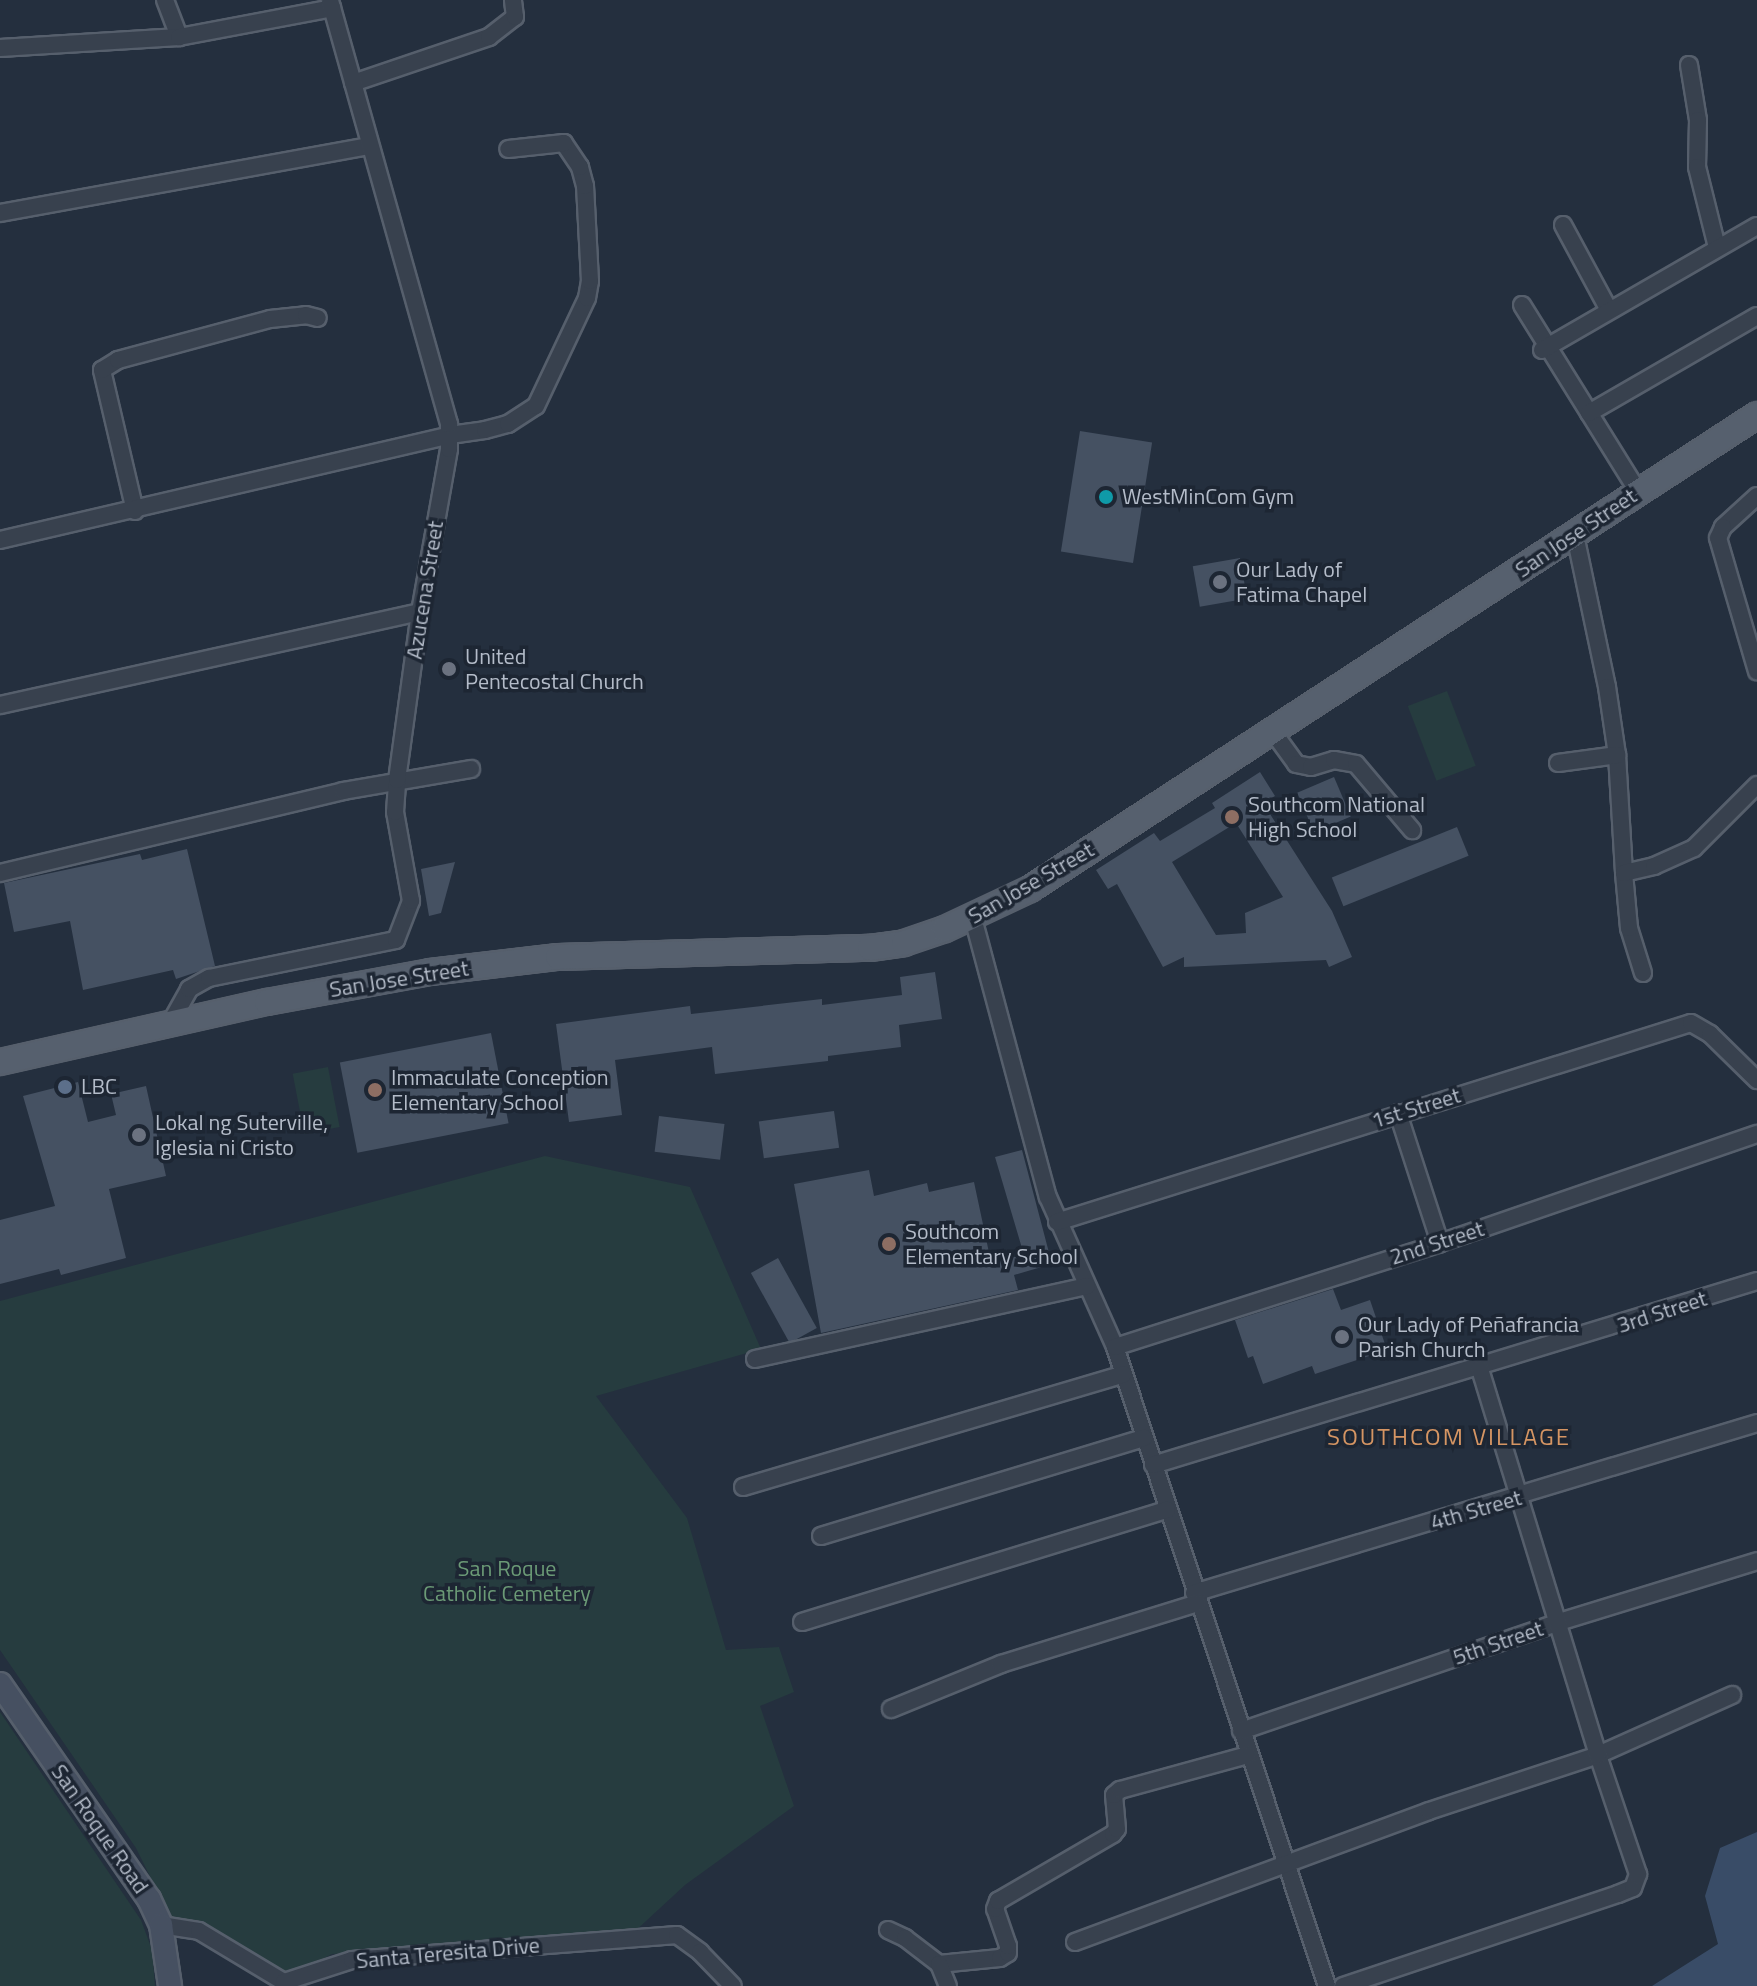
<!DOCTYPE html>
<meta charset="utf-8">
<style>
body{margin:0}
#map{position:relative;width:1757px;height:1986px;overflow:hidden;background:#242f3e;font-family:"Titillium Web",sans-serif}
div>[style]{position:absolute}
.green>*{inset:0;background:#263c3f;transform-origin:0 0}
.water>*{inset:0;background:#394c67}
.building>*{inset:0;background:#455162;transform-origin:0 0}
.roads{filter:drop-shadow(2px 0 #565f6c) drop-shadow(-2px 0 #565f6c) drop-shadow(0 2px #565f6c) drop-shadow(0 -2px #565f6c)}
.minor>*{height:16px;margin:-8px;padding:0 8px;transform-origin:8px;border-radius:8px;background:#38414e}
.secondary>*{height:22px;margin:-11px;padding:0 11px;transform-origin:11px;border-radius:11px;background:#465061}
.primary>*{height:24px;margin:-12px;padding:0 12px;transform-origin:12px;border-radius:12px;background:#56606e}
.dots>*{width:22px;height:22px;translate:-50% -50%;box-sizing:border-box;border:4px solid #1d2633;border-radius:50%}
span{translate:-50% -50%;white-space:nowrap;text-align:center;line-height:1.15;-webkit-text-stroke:7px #1d2633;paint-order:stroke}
.poi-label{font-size:22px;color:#b4bcc9}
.left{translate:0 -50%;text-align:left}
.street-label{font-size:22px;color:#b4bcc9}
.park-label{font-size:22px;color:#6b9a76}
.neighbourhood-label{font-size:24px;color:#d59563;letter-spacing:2px}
</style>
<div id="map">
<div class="green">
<div style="left:1447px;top:691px;width:80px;height:42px;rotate:69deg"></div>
<div style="left:328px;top:1067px;width:61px;height:36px;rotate:79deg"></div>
<div style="clip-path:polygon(545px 1156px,690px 1187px,761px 1349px,596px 1396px,687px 1518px,726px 1650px,779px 1647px,794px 1692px,760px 1706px,794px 1806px,685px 1885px,632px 1934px,332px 1954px,295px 1974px,278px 1972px,204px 1925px,170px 1917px,136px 1848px,0 1650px,0 1301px)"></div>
<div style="clip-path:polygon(0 1712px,141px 1920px,152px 1950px,155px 1986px,0 1986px)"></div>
</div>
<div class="water">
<div style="clip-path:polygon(1757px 1832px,1757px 1986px,1652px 1986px,1718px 1944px,1705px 1896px,1720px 1848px)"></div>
</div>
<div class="building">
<div style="left:1080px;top:431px;width:73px;height:122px;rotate:9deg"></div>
<div style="left:1240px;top:558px;width:41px;height:48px;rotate:80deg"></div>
<div style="clip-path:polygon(evenodd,1260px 772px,1275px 796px,1263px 803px,1332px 911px,1352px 957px,1329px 967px,1326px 960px,1184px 967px,1184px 957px,1163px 967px,1117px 884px,1108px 889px,1096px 870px,1154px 833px,1160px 841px,1215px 808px,1212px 803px,1260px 772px,1236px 823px,1283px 897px,1245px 913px,1246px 933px,1216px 935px,1172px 862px,1236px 823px)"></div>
<div style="left:1334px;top:777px;width:43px;height:40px;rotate:67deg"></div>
<div style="left:1457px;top:827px;width:31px;height:135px;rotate:68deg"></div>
<div style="clip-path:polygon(187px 849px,215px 966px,176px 979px,173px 970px,83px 990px,70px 921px,14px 932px,4px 883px,140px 854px,142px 860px)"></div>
<div style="clip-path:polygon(455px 862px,441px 913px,429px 916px,421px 869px)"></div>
<div style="clip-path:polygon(935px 972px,942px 1019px,899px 1025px,901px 1047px,828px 1056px,828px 1061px,715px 1074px,712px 1047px,615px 1060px,622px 1115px,569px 1122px,556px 1024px,690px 1006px,691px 1014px,822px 999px,822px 1005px,902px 995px,900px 977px)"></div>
<div style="left:491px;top:1033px;width:92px;height:154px;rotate:79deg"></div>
<div style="clip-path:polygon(78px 1082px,88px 1122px,116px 1115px,111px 1094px,146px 1086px,166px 1176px,109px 1189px,126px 1258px,61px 1275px,59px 1269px,0 1284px,0 1220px,55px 1206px,23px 1096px)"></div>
<div style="left:834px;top:1111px;width:37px;height:76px;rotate:82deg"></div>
<div style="left:659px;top:1116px;width:66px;height:36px;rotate:7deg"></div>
<div style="clip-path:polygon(1022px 1150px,1052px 1264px,1014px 1275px,1018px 1290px,821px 1333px,794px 1184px,869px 1170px,874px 1196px,927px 1183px,929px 1192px,974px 1182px,991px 1262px,1024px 1255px,995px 1157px)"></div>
<div style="left:778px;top:1258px;width:80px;height:31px;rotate:61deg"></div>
<div style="clip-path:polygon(1333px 1289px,1341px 1310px,1370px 1300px,1387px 1350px,1315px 1374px,1312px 1366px,1263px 1384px,1253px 1356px,1248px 1358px,1235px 1320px)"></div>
</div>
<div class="roads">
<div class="minor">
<div style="left:165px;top:0;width:40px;rotate:69deg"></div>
<div style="left:0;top:48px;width:179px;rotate:-3.5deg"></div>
<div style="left:179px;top:37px;width:156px;rotate:-10.7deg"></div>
<div style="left:1689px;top:65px;width:56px;rotate:80.7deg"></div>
<div style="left:1698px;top:120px;width:47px;rotate:91.2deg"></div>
<div style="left:1697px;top:167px;width:82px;rotate:76deg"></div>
<div style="left:353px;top:83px;width:144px;rotate:-18.7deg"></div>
<div style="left:489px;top:37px;width:33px;rotate:-38deg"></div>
<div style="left:515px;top:17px;width:17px;rotate:-97deg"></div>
<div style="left:0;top:213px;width:376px;rotate:-10.3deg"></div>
<div style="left:1563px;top:225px;width:97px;rotate:61.6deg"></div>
<div style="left:1522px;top:305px;width:219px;rotate:58.1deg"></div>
<div style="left:1542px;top:350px;width:248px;rotate:-30deg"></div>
<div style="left:1589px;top:413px;width:194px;rotate:-30deg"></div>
<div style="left:1757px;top:496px;width:46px;rotate:137.6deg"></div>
<div style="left:1723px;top:527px;width:12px;rotate:114deg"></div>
<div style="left:1718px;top:538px;width:139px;rotate:73.7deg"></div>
<div style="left:135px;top:511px;width:145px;rotate:-103.2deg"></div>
<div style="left:102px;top:370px;width:19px;rotate:-32deg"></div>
<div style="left:118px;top:360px;width:157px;rotate:-15.1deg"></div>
<div style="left:270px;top:319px;width:36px;rotate:-6deg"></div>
<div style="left:306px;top:315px;width:12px;rotate:14deg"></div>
<div style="left:1575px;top:535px;width:155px;rotate:78.1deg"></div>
<div style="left:1607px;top:687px;width:69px;rotate:81.6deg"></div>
<div style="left:1617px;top:755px;width:118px;rotate:86.6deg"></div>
<div style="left:0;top:540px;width:462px;rotate:-13.1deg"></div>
<div style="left:450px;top:435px;width:35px;rotate:-8deg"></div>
<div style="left:485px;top:430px;width:24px;rotate:-15deg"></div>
<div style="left:508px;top:424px;width:33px;rotate:-33deg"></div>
<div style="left:536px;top:406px;width:119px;rotate:-64.7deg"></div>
<div style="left:587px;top:298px;width:17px;rotate:-80deg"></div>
<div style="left:590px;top:281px;width:95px;rotate:-93deg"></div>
<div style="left:585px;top:186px;width:20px;rotate:-105deg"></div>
<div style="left:580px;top:167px;width:29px;rotate:-124deg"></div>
<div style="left:564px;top:143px;width:56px;rotate:173.9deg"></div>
<div style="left:0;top:705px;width:430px;rotate:-12.5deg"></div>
<div style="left:1273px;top:732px;width:39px;rotate:54deg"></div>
<div style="left:1296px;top:764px;width:15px;rotate:11deg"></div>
<div style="left:1311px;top:767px;width:24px;rotate:-17deg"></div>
<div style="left:1334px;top:760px;width:22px;rotate:10deg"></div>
<div style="left:1356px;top:764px;width:87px;rotate:49.7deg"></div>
<div style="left:1558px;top:763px;width:60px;rotate:-7.7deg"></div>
<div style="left:0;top:873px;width:353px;rotate:-13.4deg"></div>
<div style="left:343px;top:791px;width:130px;rotate:-9.8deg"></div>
<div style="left:973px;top:918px;width:289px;rotate:75deg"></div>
<div style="left:1048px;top:1197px;width:164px;rotate:65.9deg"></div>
<div style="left:1115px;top:1347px;width:673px;rotate:71.65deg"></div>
<div style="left:1643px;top:973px;width:47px;rotate:-107.3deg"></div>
<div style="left:1629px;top:928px;width:55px;rotate:-95.2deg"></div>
<div style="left:1624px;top:873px;width:31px;rotate:-13deg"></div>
<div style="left:1654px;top:866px;width:44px;rotate:-24.2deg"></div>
<div style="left:1694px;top:848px;width:89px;rotate:-45deg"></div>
<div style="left:171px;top:1022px;width:38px;rotate:-61deg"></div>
<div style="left:189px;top:989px;width:23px;rotate:-29deg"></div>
<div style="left:209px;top:978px;width:191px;rotate:-11.5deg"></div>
<div style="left:396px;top:940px;width:42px;rotate:-69deg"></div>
<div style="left:411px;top:901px;width:90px;rotate:-100.2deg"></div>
<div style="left:395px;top:812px;width:32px;rotate:-86deg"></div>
<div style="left:397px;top:780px;width:170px;rotate:-82.2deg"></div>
<div style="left:420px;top:612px;width:166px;rotate:-79.9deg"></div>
<div style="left:449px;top:449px;width:25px;rotate:-90deg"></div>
<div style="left:449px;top:424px;width:440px;rotate:-105.7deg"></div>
<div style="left:1398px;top:1113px;width:137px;rotate:72.1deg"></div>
<div style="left:1057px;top:1222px;width:664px;rotate:-17.43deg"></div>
<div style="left:1691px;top:1023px;width:22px;rotate:30deg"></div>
<div style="left:1710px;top:1034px;width:66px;rotate:44.4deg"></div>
<div style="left:1115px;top:1347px;width:341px;rotate:-17.7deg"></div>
<div style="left:1440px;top:1243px;width:335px;rotate:-19deg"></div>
<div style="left:755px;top:1359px;width:340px;rotate:-12.4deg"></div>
<div style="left:1153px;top:1465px;width:631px;rotate:-16.94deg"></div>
<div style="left:743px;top:1487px;width:397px;rotate:-16.5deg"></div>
<div style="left:821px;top:1536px;width:338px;rotate:-16.9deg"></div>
<div style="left:1194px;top:1593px;width:588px;rotate:-16.8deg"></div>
<div style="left:802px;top:1622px;width:382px;rotate:-17.1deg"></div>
<div style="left:891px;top:1709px;width:119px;rotate:-22.2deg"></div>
<div style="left:1001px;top:1664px;width:206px;rotate:-17.2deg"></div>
<div style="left:1241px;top:1731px;width:336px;rotate:-18.9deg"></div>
<div style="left:1559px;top:1622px;width:207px;rotate:-17.1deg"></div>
<div style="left:161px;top:1925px;width:38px;rotate:9deg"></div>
<div style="left:199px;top:1931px;width:99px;rotate:31deg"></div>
<div style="left:284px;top:1982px;width:71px;rotate:-17.9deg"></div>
<div style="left:352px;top:1960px;width:326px;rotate:-4.4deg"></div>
<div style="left:677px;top:1935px;width:29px;rotate:36deg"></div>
<div style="left:700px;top:1952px;width:47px;rotate:45.9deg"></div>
<div style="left:888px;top:1930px;width:19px;rotate:25deg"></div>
<div style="left:905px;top:1938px;width:43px;rotate:37.4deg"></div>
<div style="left:939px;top:1964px;width:61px;rotate:-5.6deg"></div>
<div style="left:1000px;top:1958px;width:9px;rotate:-32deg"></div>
<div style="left:1008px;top:1953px;width:7px;rotate:-90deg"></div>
<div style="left:1008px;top:1946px;width:39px;rotate:-109deg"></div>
<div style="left:995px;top:1909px;width:9px;rotate:-69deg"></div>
<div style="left:998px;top:1901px;width:133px;rotate:-30.2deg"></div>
<div style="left:1113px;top:1834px;width:6px;rotate:-51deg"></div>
<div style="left:1117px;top:1829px;width:34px;rotate:-95deg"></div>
<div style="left:1114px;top:1795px;width:8px;rotate:-40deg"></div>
<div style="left:1120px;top:1790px;width:133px;rotate:-15.3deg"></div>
<div style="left:1075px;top:1942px;width:377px;rotate:-20.3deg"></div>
<div style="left:1429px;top:1811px;width:178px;rotate:-18.3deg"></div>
<div style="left:1598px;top:1755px;width:147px;rotate:-24.1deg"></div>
<div style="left:939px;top:1964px;width:24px;rotate:68deg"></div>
<div style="left:1343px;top:1986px;width:290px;rotate:-18.5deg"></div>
<div style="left:1618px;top:1894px;width:16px;rotate:-22deg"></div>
<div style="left:1633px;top:1888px;width:15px;rotate:-70deg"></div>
<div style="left:1638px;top:1874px;width:126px;rotate:-108.6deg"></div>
<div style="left:1598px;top:1755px;width:404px;rotate:-107deg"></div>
</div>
<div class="secondary">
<div style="left:0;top:1684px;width:262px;rotate:55.3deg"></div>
<div style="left:149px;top:1899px;width:29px;rotate:65deg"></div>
<div style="left:161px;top:1925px;width:62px;rotate:81.6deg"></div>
</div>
<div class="primary">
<div style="left:0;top:1062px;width:274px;rotate:-12.7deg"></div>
<div style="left:267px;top:1002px;width:166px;rotate:-10.4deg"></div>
<div style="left:430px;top:972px;width:129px;rotate:-6.7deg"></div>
<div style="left:558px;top:957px;width:312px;rotate:-1.7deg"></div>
<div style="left:870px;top:948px;width:34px;rotate:-8deg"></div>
<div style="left:904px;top:943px;width:43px;rotate:-18.9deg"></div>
<div style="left:945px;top:929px;width:94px;rotate:-25.2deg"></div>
<div style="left:1030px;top:889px;width:868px;rotate:-33.1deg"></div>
</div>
</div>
<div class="dots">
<div style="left:1106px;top:497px;background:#0f9aa8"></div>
<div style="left:1220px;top:582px;background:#6b7280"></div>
<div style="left:449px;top:669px;background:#6b7280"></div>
<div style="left:1232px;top:817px;background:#8d6e63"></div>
<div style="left:65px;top:1087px;background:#5c6f8a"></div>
<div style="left:375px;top:1090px;background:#8d6e63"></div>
<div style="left:139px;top:1135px;background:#6b7280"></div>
<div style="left:889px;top:1244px;background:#8d6e63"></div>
<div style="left:1342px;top:1337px;background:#6b7280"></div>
</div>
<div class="poi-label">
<span class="left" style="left:1122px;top:497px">WestMinCom Gym</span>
<span class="left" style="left:1236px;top:582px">Our Lady of<br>Fatima Chapel</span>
<span class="left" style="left:465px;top:669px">United<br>Pentecostal Church</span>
<span class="left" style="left:1248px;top:817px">Southcom National<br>High School</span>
<span class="left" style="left:391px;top:1090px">Immaculate Conception<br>Elementary School</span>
<span class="left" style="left:81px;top:1087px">LBC</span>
<span class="left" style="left:155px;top:1135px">Lokal ng Suterville,<br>Iglesia ni Cristo</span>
<span class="left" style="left:905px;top:1244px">Southcom<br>Elementary School</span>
<span class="left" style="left:1358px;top:1337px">Our Lady of Peñafrancia<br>Parish Church</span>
</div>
<div class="street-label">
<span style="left:1576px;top:533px;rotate:-34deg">San Jose Street</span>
<span style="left:425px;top:590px;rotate:-81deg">Azucena Street</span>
<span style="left:1031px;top:883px;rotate:-30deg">San Jose Street</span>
<span style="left:399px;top:979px;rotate:-9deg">San Jose Street</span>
<span style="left:1416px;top:1108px;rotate:-17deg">1st Street</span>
<span style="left:1437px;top:1243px;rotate:-18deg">2nd Street</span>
<span style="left:1662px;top:1312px;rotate:-18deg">3rd Street</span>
<span style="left:1476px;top:1510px;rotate:-16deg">4th Street</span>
<span style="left:1498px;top:1643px;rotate:-19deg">5th Street</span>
<span style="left:100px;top:1829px;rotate:55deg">San Roque Road</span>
<span style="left:448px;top:1953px;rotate:-5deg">Santa Teresita Drive</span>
</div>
<div class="park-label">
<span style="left:507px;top:1581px">San Roque<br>Catholic Cemetery</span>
</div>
<div class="neighbourhood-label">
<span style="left:1449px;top:1437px">SOUTHCOM VILLAGE</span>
</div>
</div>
